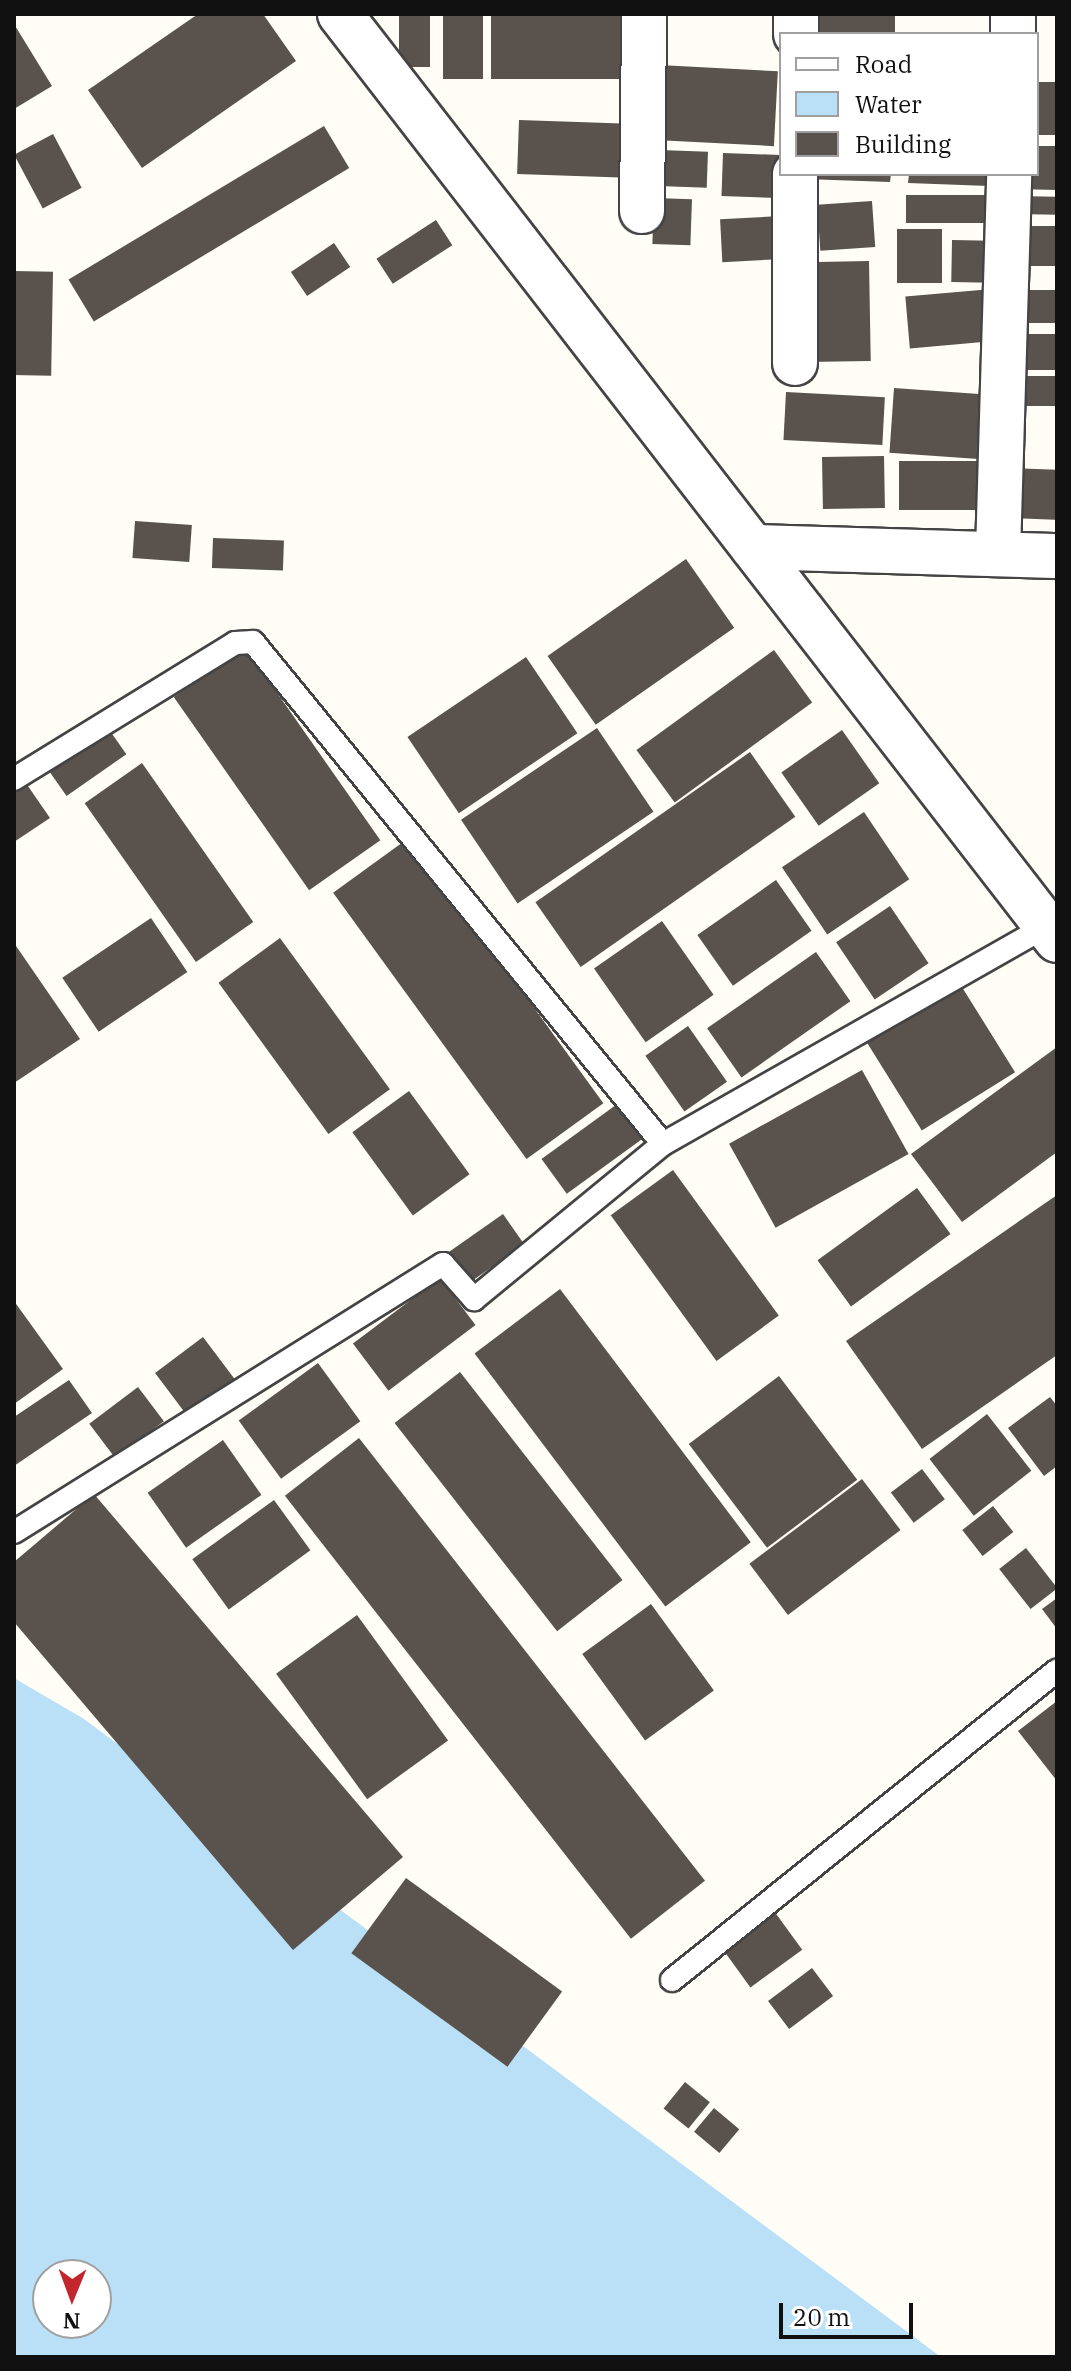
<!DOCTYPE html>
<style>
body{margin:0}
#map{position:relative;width:1071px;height:2371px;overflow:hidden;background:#fffdf5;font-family:"IBM Plex Serif",serif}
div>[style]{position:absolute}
.water>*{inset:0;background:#b9e0f7}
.building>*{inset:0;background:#5a524d;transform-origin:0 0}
.roads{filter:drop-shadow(2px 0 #444) drop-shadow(-2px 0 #444) drop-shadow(0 2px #444) drop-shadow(0 -2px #444)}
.service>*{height:22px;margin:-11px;padding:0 11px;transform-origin:11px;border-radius:11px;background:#fff}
.minor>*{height:44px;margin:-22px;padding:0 22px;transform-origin:22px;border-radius:22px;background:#fff}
.tertiary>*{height:44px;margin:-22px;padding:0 22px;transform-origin:22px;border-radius:22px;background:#fff}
span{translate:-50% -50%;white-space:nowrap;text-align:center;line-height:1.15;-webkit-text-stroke:8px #fff;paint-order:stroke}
.frame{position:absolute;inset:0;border:16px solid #111;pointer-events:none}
.legend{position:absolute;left:779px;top:32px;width:260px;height:144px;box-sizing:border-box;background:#fff;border:2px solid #a0a0a0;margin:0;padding:10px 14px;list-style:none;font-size:24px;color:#111}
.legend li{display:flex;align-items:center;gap:16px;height:40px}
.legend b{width:40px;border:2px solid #a0a0a0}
.north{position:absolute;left:32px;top:2259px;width:80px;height:80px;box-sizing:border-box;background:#fff;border:2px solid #a0a0a0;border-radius:50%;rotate:181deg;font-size:22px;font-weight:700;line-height:32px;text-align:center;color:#111}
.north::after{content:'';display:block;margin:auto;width:28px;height:36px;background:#c4262e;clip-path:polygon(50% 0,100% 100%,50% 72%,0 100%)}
.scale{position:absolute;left:779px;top:2303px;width:134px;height:36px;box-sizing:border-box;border:4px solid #111;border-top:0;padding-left:10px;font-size:24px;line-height:28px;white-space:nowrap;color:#111;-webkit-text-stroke:6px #fff;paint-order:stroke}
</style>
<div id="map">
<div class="water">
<div style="clip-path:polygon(evenodd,14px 1678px,84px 1719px,941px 2357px,14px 2357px,14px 1678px,48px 2275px,96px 2275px,96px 2323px,48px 2323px,48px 2275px)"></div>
</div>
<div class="building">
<div style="clip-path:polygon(198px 14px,263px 14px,296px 61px,142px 168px,88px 90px)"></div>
<div style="left:399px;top:14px;width:31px;height:53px"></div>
<div style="left:443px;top:14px;width:40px;height:65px"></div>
<div style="left:491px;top:14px;width:132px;height:65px"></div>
<div style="left:809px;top:14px;width:86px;height:20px"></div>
<div style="clip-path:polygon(14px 24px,52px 86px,14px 109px)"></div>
<div style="left:659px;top:65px;width:119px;height:75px;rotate:3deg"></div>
<div style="left:1037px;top:82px;width:20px;height:53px"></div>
<div style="left:519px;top:120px;width:110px;height:54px;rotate:2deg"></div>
<div style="left:324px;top:126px;width:49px;height:298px;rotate:59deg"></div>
<div style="left:53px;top:134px;width:61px;height:44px;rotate:62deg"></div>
<div style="clip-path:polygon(1037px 146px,1057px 146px,1057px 190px,1014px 189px,1014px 174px,1037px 174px)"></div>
<div style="left:660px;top:150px;width:48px;height:36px;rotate:2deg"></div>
<div style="left:723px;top:153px;width:58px;height:43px;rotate:2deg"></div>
<div style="clip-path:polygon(805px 174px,891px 174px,890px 182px,805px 179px)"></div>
<div style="clip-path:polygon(909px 174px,990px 174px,989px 186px,908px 183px)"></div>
<div style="left:906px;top:195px;width:89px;height:28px"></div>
<div style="left:1012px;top:196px;width:45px;height:18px;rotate:1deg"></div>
<div style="left:654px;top:198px;width:38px;height:46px;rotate:2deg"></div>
<div style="left:872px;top:201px;width:46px;height:55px;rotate:86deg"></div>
<div style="left:781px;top:216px;width:43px;height:61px;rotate:87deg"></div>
<div style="left:436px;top:220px;width:30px;height:71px;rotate:57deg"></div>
<div style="left:1015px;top:226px;width:42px;height:40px"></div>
<div style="left:897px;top:229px;width:45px;height:54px"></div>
<div style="left:952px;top:240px;width:40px;height:42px;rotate:1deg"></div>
<div style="left:334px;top:243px;width:29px;height:52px;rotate:56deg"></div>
<div style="left:869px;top:261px;width:100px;height:65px;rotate:89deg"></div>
<div style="left:14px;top:271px;width:39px;height:104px;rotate:1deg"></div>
<div style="left:992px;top:289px;width:52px;height:87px;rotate:85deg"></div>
<div style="left:1057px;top:290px;width:33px;height:45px;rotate:90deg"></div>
<div style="left:1026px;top:334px;width:31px;height:36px"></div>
<div style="left:1025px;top:376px;width:32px;height:30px"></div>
<div style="left:894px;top:388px;width:96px;height:65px;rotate:4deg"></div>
<div style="left:786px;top:392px;width:99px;height:48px;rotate:3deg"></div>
<div style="left:884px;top:456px;width:52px;height:62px;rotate:89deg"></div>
<div style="left:899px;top:461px;width:80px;height:49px"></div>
<div style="left:1007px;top:468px;width:50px;height:50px;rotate:2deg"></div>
<div style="left:135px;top:521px;width:57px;height:37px;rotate:4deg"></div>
<div style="left:213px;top:538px;width:71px;height:30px;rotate:2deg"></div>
<div style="left:686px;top:559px;width:84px;height:169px;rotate:55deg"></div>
<div style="left:245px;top:647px;width:236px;height:87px;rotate:55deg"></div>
<div style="left:774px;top:650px;width:65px;height:170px;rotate:54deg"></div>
<div style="left:526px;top:657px;width:92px;height:143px;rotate:56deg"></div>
<div style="left:108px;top:728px;width:32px;height:73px;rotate:55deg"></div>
<div style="left:597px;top:728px;width:101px;height:164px;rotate:56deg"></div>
<div style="left:842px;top:730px;width:65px;height:74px;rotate:55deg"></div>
<div style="left:750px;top:752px;width:79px;height:262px;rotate:55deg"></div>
<div style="left:142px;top:763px;width:194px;height:70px;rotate:55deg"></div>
<div style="clip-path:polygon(21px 776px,50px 818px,14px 842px,14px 781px)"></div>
<div style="left:864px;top:812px;width:81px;height:99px;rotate:56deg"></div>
<div style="left:410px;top:837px;width:329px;height:95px;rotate:54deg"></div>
<div style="left:776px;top:880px;width:62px;height:96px;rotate:55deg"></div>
<div style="left:890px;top:906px;width:69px;height:65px;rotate:56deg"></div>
<div style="left:151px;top:918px;width:65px;height:107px;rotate:56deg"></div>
<div style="left:662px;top:921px;width:90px;height:83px;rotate:55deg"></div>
<div style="left:280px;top:938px;width:187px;height:76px;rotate:54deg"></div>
<div style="clip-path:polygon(14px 943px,80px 1039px,14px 1083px)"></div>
<div style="left:816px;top:952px;width:60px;height:133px;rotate:55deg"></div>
<div style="left:960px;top:984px;width:104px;height:110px;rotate:58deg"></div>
<div style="left:688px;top:1026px;width:68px;height:52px;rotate:55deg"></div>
<div style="clip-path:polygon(1057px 1047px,1057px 1152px,962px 1222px,911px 1154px)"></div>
<div style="left:862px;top:1070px;width:96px;height:152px;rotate:61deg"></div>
<div style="left:409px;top:1091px;width:103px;height:70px;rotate:54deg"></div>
<div style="left:620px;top:1102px;width:43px;height:97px;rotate:54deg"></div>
<div style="left:673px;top:1170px;width:180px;height:77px;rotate:54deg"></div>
<div style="left:917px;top:1188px;width:57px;height:123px;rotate:54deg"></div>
<div style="clip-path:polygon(1057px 1195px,1057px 1355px,922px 1449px,846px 1341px)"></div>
<div style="left:503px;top:1214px;width:37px;height:67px;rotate:55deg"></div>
<div style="left:440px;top:1278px;width:59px;height:109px;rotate:53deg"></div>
<div style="left:560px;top:1289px;width:317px;height:107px;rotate:53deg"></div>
<div style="clip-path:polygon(14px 1301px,63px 1369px,14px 1404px)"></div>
<div style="left:203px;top:1337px;width:55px;height:60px;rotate:53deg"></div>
<div style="left:318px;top:1363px;width:72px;height:98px;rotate:54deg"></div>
<div style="left:460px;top:1372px;width:264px;height:83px;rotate:52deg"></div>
<div style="left:779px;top:1376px;width:130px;height:113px;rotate:53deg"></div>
<div style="clip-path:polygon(69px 1380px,92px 1413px,14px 1466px,14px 1417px)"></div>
<div style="left:138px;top:1387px;width:43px;height:61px;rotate:53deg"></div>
<div style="clip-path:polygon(1050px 1397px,1057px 1406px,1057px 1466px,1044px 1476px,1008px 1428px)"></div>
<div style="left:987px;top:1414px;width:72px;height:73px;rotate:52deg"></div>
<div style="left:359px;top:1438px;width:562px;height:94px;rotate:52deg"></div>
<div style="left:223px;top:1440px;width:67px;height:92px;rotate:55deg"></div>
<div style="left:922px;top:1469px;width:38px;height:39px;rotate:53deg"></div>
<div style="left:862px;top:1479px;width:64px;height:141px;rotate:53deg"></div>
<div style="clip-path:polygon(94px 1494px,403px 1857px,293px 1950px,14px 1622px,14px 1562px)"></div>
<div style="left:274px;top:1500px;width:62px;height:101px;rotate:54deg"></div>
<div style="left:993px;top:1506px;width:33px;height:39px;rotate:52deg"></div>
<div style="left:1026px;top:1548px;width:51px;height:34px;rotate:52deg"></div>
<div style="clip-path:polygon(1057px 1598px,1057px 1629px,1042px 1609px)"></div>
<div style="left:651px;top:1604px;width:107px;height:85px;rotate:54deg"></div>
<div style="left:357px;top:1615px;width:155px;height:100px;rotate:54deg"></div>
<div style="clip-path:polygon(1057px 1701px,1057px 1781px,1018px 1731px)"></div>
<div style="left:406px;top:1878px;width:193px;height:93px;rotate:36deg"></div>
<div style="left:774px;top:1911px;width:48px;height:64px;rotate:54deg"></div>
<div style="left:812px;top:1968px;width:35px;height:55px;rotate:53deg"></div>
<div style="left:685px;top:2082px;width:32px;height:34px;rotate:39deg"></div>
<div style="left:714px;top:2108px;width:33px;height:31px;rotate:40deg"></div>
</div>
<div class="roads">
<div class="service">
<div style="left:14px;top:779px;width:259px;rotate:-31.6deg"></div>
<div style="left:235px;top:643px;width:18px;rotate:-3deg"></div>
<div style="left:253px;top:642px;width:648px;rotate:50.76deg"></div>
<div style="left:14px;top:1532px;width:506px;rotate:-31.99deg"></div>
<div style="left:443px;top:1264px;width:47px;rotate:48.5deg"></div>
<div style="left:474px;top:1299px;width:244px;rotate:-39.4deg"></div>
<div style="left:663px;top:1144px;width:441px;rotate:-29.6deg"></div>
<div style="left:672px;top:1980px;width:494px;rotate:-38.8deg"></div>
</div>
<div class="minor">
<div style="left:796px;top:34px;width:20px;rotate:-90deg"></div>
<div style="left:1013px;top:34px;width:20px;rotate:-90deg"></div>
<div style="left:642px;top:211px;width:197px;rotate:-89.4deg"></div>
<div style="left:795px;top:363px;width:189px;rotate:-90deg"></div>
<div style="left:753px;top:547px;width:304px;rotate:1.7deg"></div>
<div style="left:998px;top:553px;width:379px;rotate:-88.3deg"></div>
</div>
<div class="tertiary">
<div style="left:340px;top:14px;width:1171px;rotate:52.25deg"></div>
</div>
</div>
<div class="frame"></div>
<ul class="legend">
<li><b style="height:10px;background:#fff"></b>Road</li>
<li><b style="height:22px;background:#b9e0f7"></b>Water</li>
<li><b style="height:22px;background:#5a524d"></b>Building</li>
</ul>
<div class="north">N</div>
<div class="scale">20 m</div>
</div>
